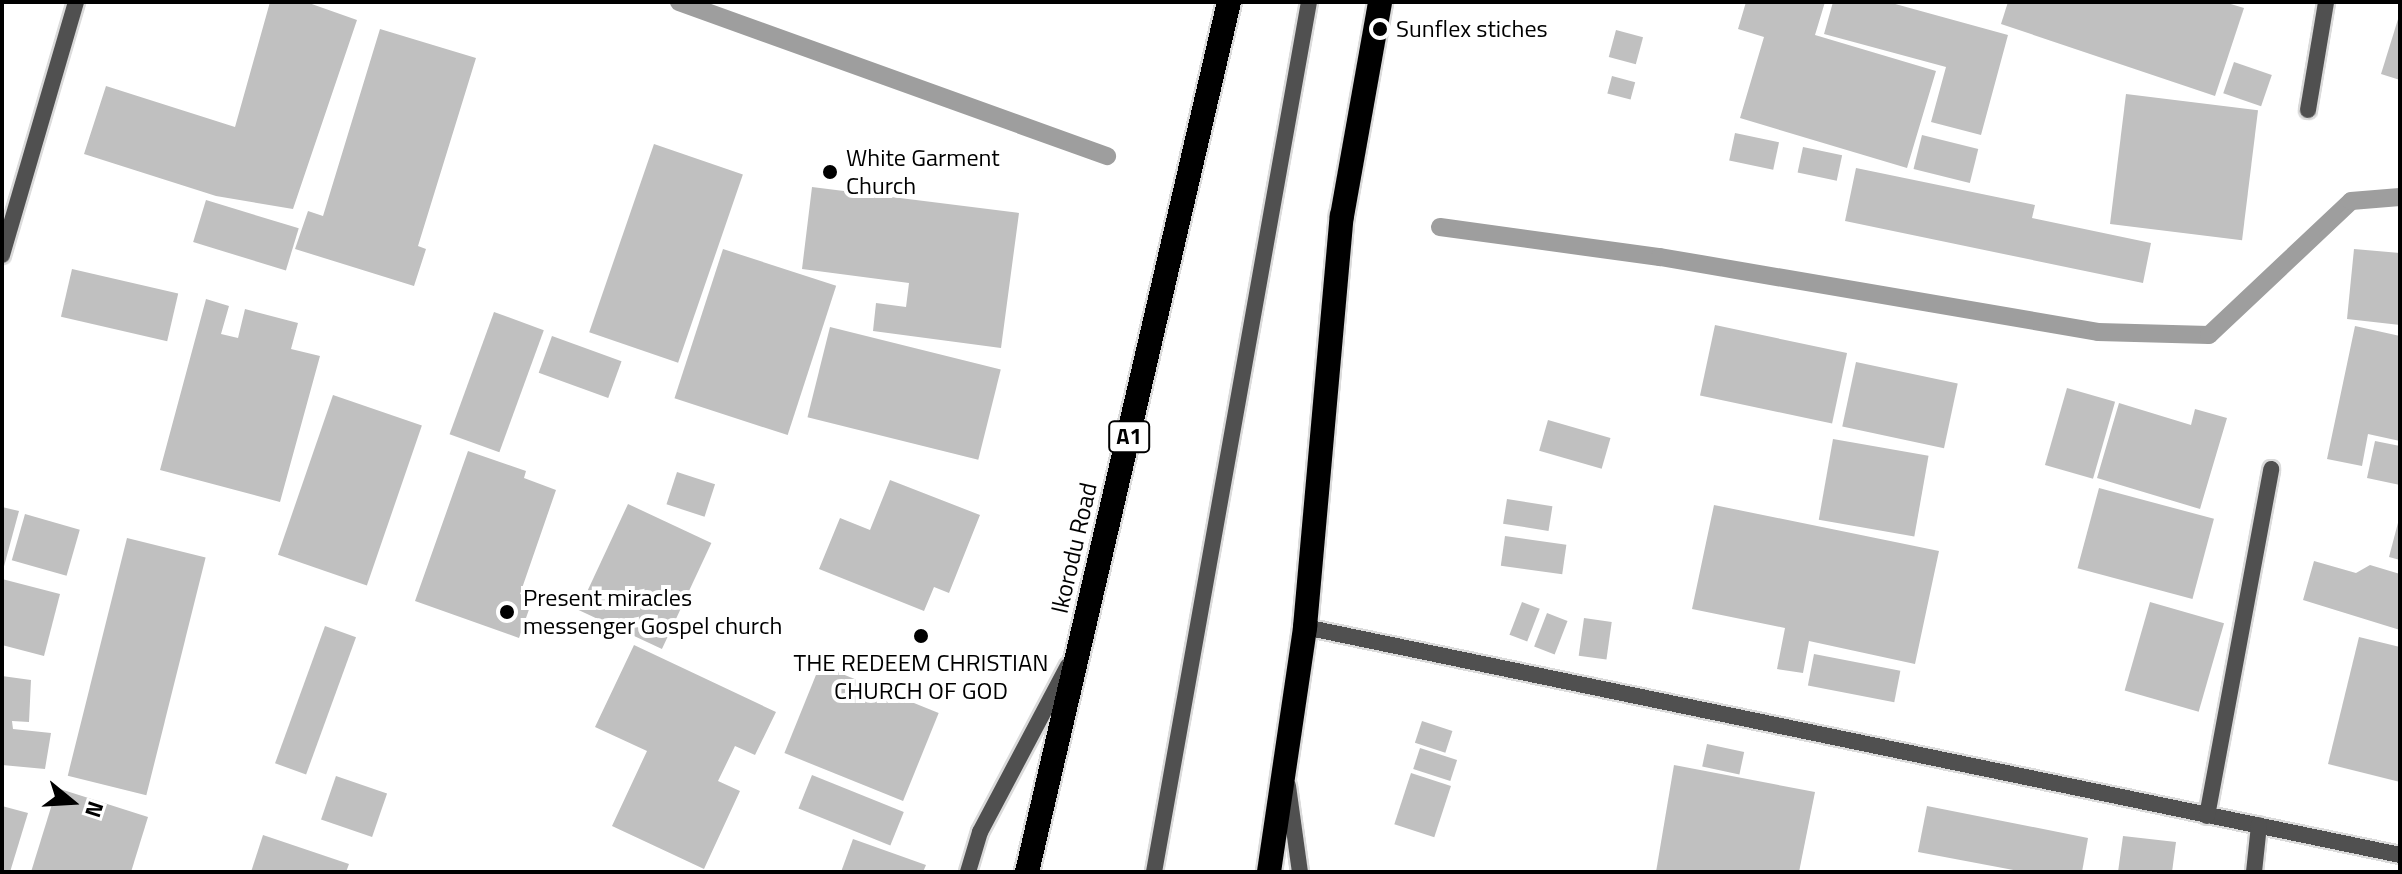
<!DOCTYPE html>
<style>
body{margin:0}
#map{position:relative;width:2402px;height:874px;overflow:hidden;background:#fff;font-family:"Titillium Web",sans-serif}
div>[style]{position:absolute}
.stream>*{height:18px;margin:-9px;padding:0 9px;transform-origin:9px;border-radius:9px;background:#9e9e9e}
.building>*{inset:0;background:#c0c0c0;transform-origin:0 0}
.roads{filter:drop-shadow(2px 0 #dbdbdb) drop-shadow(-2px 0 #dbdbdb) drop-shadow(0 2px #dbdbdb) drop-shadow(0 -2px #dbdbdb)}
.lane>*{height:16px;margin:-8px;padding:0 8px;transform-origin:8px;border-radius:8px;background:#505050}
.street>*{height:16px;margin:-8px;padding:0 8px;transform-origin:8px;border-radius:8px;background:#505050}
.highway>*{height:24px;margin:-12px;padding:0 12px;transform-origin:12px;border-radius:12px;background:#000}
.dots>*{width:22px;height:22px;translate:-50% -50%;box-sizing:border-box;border:4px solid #fff;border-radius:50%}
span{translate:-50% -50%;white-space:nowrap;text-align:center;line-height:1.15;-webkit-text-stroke:8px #fff;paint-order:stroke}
.shield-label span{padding:2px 6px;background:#fff;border:2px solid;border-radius:6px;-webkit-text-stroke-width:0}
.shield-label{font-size:22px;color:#000;font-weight:700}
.poi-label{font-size:24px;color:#000}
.left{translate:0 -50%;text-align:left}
.street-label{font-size:24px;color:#000}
.frame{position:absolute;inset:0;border:4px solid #000;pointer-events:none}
.north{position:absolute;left:32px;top:762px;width:80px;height:80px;-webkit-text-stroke:6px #fff;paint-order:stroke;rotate:108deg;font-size:22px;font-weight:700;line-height:32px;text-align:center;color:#000}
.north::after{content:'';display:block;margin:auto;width:28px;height:36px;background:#000;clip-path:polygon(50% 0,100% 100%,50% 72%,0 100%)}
</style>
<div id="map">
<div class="stream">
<div style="left:679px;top:2px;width:455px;rotate:19.8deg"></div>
<div style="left:1440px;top:227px;width:222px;rotate:7.8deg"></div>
<div style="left:1660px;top:257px;width:444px;rotate:9.7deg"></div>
<div style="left:2098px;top:332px;width:111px;rotate:1.5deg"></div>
<div style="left:2209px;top:335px;width:195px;rotate:-43.3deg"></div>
<div style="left:2351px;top:201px;width:49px;rotate:-4.7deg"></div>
</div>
<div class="building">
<div style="clip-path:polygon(270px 2px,306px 2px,357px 20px,293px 209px,216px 196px,84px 154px,106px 86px,235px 127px)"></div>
<div style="clip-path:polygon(1746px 2px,1825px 2px,1815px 35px,1936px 71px,1907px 168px,1740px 118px,1764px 37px,1738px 29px)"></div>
<div style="clip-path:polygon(1833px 2px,1888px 2px,2008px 35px,1981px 135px,1931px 122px,1946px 67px,1824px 34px)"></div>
<div style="clip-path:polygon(2008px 2px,2224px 2px,2244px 8px,2215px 96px,2001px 24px)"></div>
<div style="clip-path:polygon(2399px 16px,2400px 16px,2400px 80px,2381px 74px)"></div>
<div style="clip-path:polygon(380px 29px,476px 58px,418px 246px,426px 249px,414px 286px,295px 249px,308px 211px,323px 216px)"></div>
<div style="left:1616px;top:30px;width:28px;height:28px;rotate:15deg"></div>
<div style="left:2234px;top:62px;width:40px;height:33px;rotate:19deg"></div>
<div style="left:1612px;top:76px;width:24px;height:18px;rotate:15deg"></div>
<div style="left:2126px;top:94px;width:133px;height:131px;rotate:7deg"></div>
<div style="left:1735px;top:133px;width:45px;height:28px;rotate:12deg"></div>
<div style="left:1922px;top:135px;width:58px;height:35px;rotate:14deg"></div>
<div style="left:654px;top:144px;width:94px;height:199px;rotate:19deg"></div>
<div style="left:1803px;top:147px;width:40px;height:26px;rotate:12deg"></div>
<div style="clip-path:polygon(1856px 168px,2035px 205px,2032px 218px,2151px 243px,2143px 283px,1845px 221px)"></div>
<div style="clip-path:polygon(812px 187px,1019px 213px,1001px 348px,873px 331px,876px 303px,906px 307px,909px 283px,802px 269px)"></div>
<div style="left:206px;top:200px;width:97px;height:44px;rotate:17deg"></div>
<div style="left:723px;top:249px;width:119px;height:157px;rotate:18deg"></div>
<div style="clip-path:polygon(2354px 249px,2400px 253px,2400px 325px,2347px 319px)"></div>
<div style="left:72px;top:269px;width:109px;height:49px;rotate:13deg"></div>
<div style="clip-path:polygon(206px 299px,229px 306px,221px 334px,238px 338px,245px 309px,298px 323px,291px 349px,320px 356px,280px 502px,160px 470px)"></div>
<div style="left:494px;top:312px;width:53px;height:130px;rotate:20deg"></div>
<div style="left:1715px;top:325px;width:135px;height:72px;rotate:12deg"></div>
<div style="clip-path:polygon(2355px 326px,2400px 336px,2400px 441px,2368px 434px,2362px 466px,2327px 459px)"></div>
<div style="left:830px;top:327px;width:176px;height:93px;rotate:14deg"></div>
<div style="left:552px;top:336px;width:74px;height:39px;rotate:20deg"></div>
<div style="left:1856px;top:362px;width:104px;height:66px;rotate:12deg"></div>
<div style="left:2067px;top:388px;width:50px;height:80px;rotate:16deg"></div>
<div style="left:333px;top:395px;width:94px;height:169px;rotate:19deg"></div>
<div style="clip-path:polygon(2119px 403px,2191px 425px,2195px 409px,2227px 418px,2200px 509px,2097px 478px)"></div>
<div style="left:1548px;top:420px;width:65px;height:32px;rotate:16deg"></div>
<div style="left:1833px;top:439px;width:97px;height:82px;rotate:10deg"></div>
<div style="clip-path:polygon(2375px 441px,2400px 446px,2400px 485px,2367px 478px)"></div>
<div style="clip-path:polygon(468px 451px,526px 471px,524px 478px,556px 490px,520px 594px,533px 598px,519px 638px,415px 601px)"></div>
<div style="left:677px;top:472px;width:40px;height:34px;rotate:18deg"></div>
<div style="clip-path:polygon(890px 480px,980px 515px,949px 593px,934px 587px,924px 611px,819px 569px,840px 518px,870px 530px)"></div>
<div style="left:2099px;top:488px;width:119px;height:83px;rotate:15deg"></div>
<div style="left:1507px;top:499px;width:46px;height:25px;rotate:9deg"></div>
<div style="left:628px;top:504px;width:92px;height:117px;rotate:25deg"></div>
<div style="clip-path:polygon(1714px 505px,1939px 551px,1915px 664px,1809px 641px,1803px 673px,1777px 669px,1785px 628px,1692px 609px)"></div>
<div style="clip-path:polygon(2px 507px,19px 511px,3px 570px,2px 570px)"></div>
<div style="left:25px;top:514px;width:57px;height:48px;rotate:16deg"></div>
<div style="clip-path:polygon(2399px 519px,2400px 520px,2400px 560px,2389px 557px)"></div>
<div style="left:1505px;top:536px;width:62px;height:30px;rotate:8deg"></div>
<div style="left:127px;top:538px;width:81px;height:245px;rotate:14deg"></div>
<div style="clip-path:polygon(2314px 561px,2356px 573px,2370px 565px,2400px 574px,2400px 630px,2303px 600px)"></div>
<div style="clip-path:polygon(2px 579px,60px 594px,44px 656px,2px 645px)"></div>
<div style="left:1522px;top:602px;width:19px;height:35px;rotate:21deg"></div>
<div style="left:2150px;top:602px;width:77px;height:92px;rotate:16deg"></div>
<div style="left:1547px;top:613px;width:22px;height:36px;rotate:21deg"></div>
<div style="left:1584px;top:618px;width:28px;height:38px;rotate:8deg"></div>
<div style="left:325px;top:626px;width:33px;height:146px;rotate:20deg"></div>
<div style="clip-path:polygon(2359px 637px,2400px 647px,2400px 782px,2328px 764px)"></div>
<div style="clip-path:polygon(634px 645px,776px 712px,755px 755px,735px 746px,718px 781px,740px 791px,704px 869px,612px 826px,647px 751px,595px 727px)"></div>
<div style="left:1814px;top:654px;width:88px;height:32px;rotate:11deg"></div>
<div style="left:820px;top:665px;width:128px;height:95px;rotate:22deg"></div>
<div style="clip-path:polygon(2px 676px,31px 680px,29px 722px,12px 721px,13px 729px,51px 733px,45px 769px,2px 765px)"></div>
<div style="left:1422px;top:721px;width:32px;height:23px;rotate:18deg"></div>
<div style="left:1707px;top:744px;width:38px;height:23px;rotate:12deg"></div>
<div style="left:1420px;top:748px;width:39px;height:22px;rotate:18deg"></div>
<div style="clip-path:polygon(1674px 765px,1815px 792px,1799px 872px,1656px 872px)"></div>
<div style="left:1411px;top:773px;width:42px;height:54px;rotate:18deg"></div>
<div style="left:812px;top:775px;width:99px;height:36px;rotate:22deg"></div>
<div style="left:336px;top:776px;width:54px;height:46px;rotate:19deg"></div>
<div style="clip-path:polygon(57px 788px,148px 817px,131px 872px,31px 872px)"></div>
<div style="clip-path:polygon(2px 806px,28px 813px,10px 872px,2px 872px)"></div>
<div style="clip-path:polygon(1927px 806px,2088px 838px,2082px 872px,2024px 872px,1918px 852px)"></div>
<div style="clip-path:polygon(263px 835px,349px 864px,346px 872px,251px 872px)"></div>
<div style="clip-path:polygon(2123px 836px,2176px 842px,2172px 872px,2118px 872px)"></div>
<div style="clip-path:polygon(853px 839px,926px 865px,923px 872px,841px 872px)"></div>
</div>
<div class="roads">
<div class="lane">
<div style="left:1288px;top:786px;width:87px;rotate:82.1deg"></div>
<div style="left:968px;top:872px;width:42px;rotate:-73.3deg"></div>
<div style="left:980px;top:832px;width:188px;rotate:-62.1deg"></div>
<div style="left:1154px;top:872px;width:884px;rotate:-79.9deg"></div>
</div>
<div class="street">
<div style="left:2308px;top:110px;width:109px;rotate:-80.5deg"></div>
<div style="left:2px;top:255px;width:264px;rotate:-73.7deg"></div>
<div style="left:1305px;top:627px;width:1118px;rotate:11.76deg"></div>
<div style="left:2207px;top:816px;width:353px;rotate:-79.5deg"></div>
<div style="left:2254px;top:872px;width:47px;rotate:-83.9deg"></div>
</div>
<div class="highway">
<div style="left:1027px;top:872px;width:893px;rotate:-76.93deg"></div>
<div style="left:1269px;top:872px;width:248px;rotate:-81.6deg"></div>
<div style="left:1305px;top:627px;width:413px;rotate:-84.9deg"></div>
<div style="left:1342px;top:216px;width:217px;rotate:-79.9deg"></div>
</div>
</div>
<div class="dots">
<div style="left:1380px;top:29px;background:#000"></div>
<div style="left:830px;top:172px;background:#000"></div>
<div style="left:507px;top:612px;background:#000"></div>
<div style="left:921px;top:636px;background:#000"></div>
</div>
<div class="shield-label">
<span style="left:1129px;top:437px">A1</span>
</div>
<div class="poi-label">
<span class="left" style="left:1396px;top:29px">Sunflex stiches</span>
<span class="left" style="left:846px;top:172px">White Garment<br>Church</span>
<span class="left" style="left:523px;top:612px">Present miracles<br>messenger Gospel church</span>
<span style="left:921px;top:677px">THE REDEEM CHRISTIAN<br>CHURCH OF GOD</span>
</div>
<div class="street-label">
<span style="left:1074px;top:548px;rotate:-77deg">Ikorodu Road</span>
</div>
<div class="frame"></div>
<div class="north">N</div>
</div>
